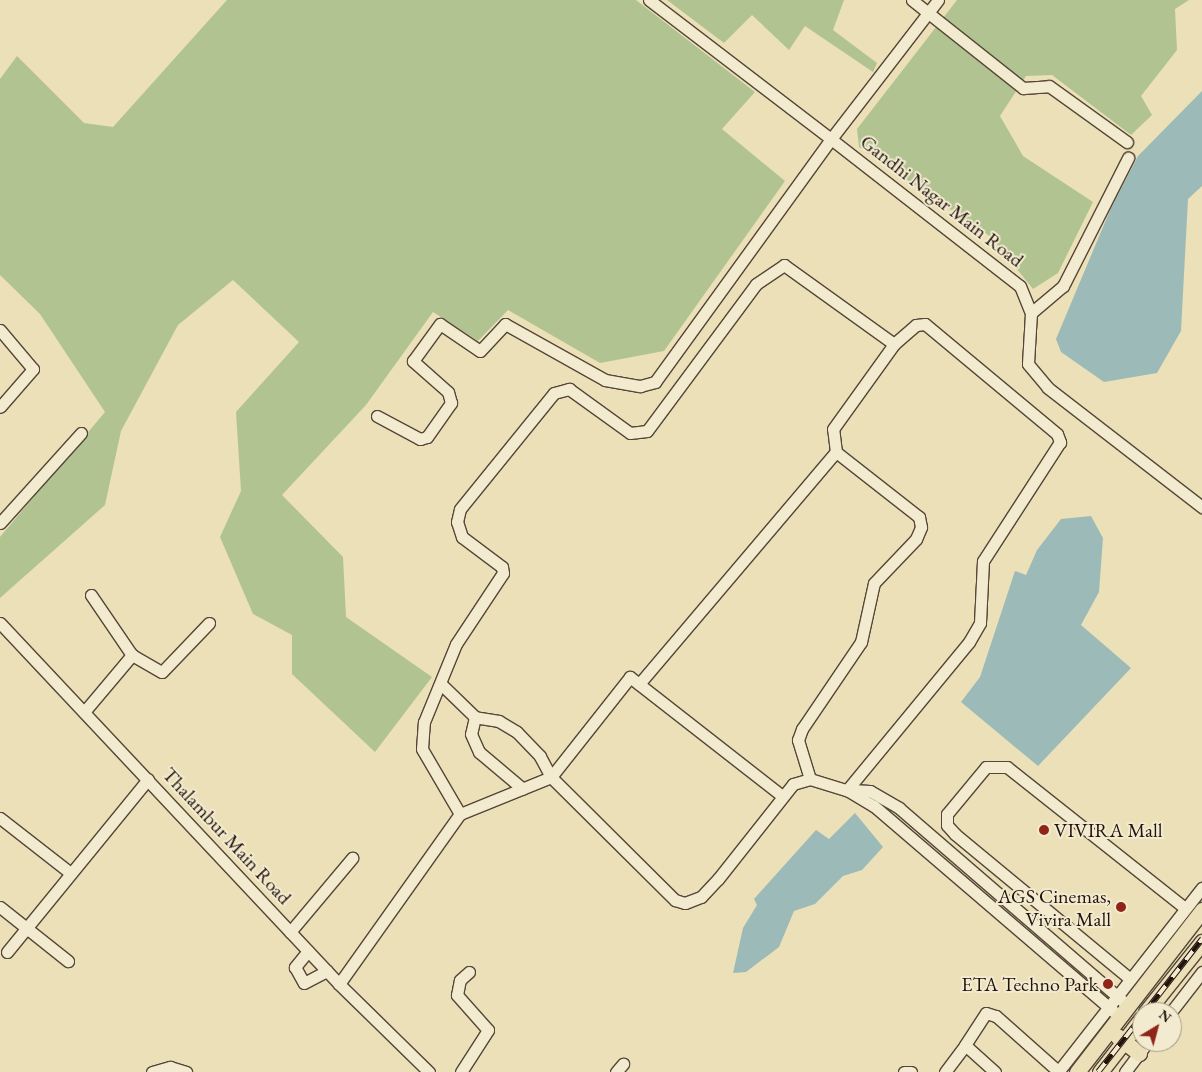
<!DOCTYPE html>
<style>
body{margin:0}
#map{position:relative;width:1202px;height:1072px;overflow:hidden;background:#ebe0b7;font-family:"EB Garamond",serif}
div>[style]{position:absolute}
.green>*{inset:0;background:#b2c392}
.water>*{inset:0;background:#9cbbb8}
.roads{filter:drop-shadow(1px 0 #554638) drop-shadow(-1px 0 #554638) drop-shadow(0 1px #554638) drop-shadow(0 -1px #554638)}
.minor>*{height:11px;margin:-5.5px;padding:0 5.5px;transform-origin:5.5px;border-radius:5.5px;background:#f2ebd0}
.major>*{height:15px;margin:-7.5px;padding:0 7.5px;transform-origin:7.5px;border-radius:7.5px;background:#ebe0b7}
.rail>*{height:5.5px;margin-top:-2.75px;transform-origin:0;background:repeating-linear-gradient(90deg,#f2ebd0 0 11px,#23130e 0 22px);box-sizing:border-box;border-block:1px solid #23130e}
.dots>*{width:14px;height:14px;translate:-50% -50%;box-sizing:border-box;border:2px solid #f2ebd0;border-radius:50%}
span{translate:-50% -50%;white-space:nowrap;text-align:center;line-height:1.15;-webkit-text-stroke:4px #f2ebd0;paint-order:stroke}
.street-label{font-size:20px;color:#23130e}
.poi-label{font-size:20px;color:#23130e}
.left{translate:0 -50%;text-align:left}
.right{translate:-100% -50%;text-align:right}
.north{position:absolute;left:1132px;top:1002px;width:50px;height:50px;box-sizing:border-box;background:#f2ebd0;border:1px solid #9f9582;border-radius:50%;rotate:37deg;font-size:14px;font-weight:700;line-height:20px;text-align:center;color:#23130e}
.north::after{content:'';display:block;margin:auto;width:18px;height:22px;background:#8f2418;clip-path:polygon(50% 0,100% 100%,50% 72%,0 100%)}
</style>
<div id="map">
<div class="green">
<div style="clip-path:polygon(227px 0,636px 0,755px 92px,722px 129px,785px 181px,664px 351px,600px 363px,508px 310px,478px 341px,433px 312px,366px 405px,282px 495px,343px 557px,346px 617px,432px 677px,375px 752px,292px 674px,292px 635px,253px 614px,220px 537px,241px 491px,236px 412px,299px 342px,233px 280px,178px 325px,121px 431px,105px 505px,0 598px,0 537px,105px 412px,40px 314px,0 275px,0 79px,17px 56px,84px 123px,113px 127px)"></div>
<div style="clip-path:polygon(667px 0,844px 0,833px 30px,877px 63px,873px 72px,805px 26px,789px 50px,752px 15px,724px 43px)"></div>
<div style="clip-path:polygon(957px 0,1189px 0,1175px 9px,1177px 50px,1141px 96px,1152px 115px,1131px 135px,1052px 75px,1026px 76px,1000px 116px,1023px 156px,1093px 202px,1058px 273px,1033px 289px,991px 237px,859px 147px,857px 129px)"></div>
</div>
<div class="water">
<div style="clip-path:polygon(1202px 91px,1202px 186px,1188px 199px,1181px 331px,1157px 373px,1104px 382px,1061px 352px,1056px 339px,1111px 208px,1138px 156px)"></div>
<div style="clip-path:polygon(1091px 516px,1103px 538px,1099px 592px,1081px 625px,1131px 668px,1038px 766px,961px 702px,980px 677px,1015px 571px,1026px 575px,1037px 550px,1061px 519px)"></div>
<div style="clip-path:polygon(855px 813px,883px 847px,862px 870px,843px 876px,815px 904px,794px 911px,779px 947px,746px 972px,733px 973px,743px 928px,757px 905px,754px 899px,816px 830px,829px 839px)"></div>
</div>
<div class="roads">
<div class="minor">
<div style="left:912px;top:0;width:142px;rotate:38.4deg"></div>
<div style="left:1023px;top:88px;width:26px;rotate:-4deg"></div>
<div style="left:1049px;top:86px;width:96px;rotate:35.7deg"></div>
<div style="left:938px;top:0;width:175px;rotate:127.6deg"></div>
<div style="left:831px;top:139px;width:239px;rotate:37.9deg"></div>
<div style="left:1020px;top:286px;width:29px;rotate:68deg"></div>
<div style="left:1031px;top:313px;width:51px;rotate:93.4deg"></div>
<div style="left:1028px;top:364px;width:31px;rotate:50deg"></div>
<div style="left:1048px;top:388px;width:195px;rotate:37.7deg"></div>
<div style="left:1031px;top:313px;width:42px;rotate:-40.2deg"></div>
<div style="left:1063px;top:286px;width:144px;rotate:-63.1deg"></div>
<div style="left:0;top:330px;width:51px;rotate:49.8deg"></div>
<div style="left:33px;top:369px;width:50px;rotate:131deg"></div>
<div style="left:377px;top:416px;width:49px;rotate:28.1deg"></div>
<div style="left:420px;top:439px;width:7px;rotate:-16deg"></div>
<div style="left:427px;top:437px;width:42px;rotate:-54.8deg"></div>
<div style="left:451px;top:403px;width:11px;rotate:-105deg"></div>
<div style="left:448px;top:392px;width:47px;rotate:-138.5deg"></div>
<div style="left:413px;top:361px;width:46px;rotate:-53.9deg"></div>
<div style="left:440px;top:324px;width:48px;rotate:34deg"></div>
<div style="left:480px;top:351px;width:37px;rotate:-47deg"></div>
<div style="left:505px;top:324px;width:115px;rotate:29.2deg"></div>
<div style="left:605px;top:380px;width:36px;rotate:10deg"></div>
<div style="left:640px;top:386px;width:16px;rotate:-15deg"></div>
<div style="left:655px;top:382px;width:300px;rotate:-54.1deg"></div>
<div style="left:831px;top:139px;width:229px;rotate:-142.6deg"></div>
<div style="left:0;top:523px;width:121px;rotate:-48deg"></div>
<div style="left:91px;top:595px;width:73px;rotate:55.7deg"></div>
<div style="left:0;top:623px;width:495px;rotate:46.8deg"></div>
<div style="left:339px;top:984px;width:126px;rotate:44.4deg"></div>
<div style="left:639px;top:684px;width:304px;rotate:-49.7deg"></div>
<div style="left:836px;top:452px;width:23px;rotate:-97deg"></div>
<div style="left:833px;top:429px;width:105px;rotate:-54.3deg"></div>
<div style="left:894px;top:344px;width:29px;rotate:-41deg"></div>
<div style="left:916px;top:325px;width:9px;rotate:-6deg"></div>
<div style="left:925px;top:324px;width:172px;rotate:39.8deg"></div>
<div style="left:1057px;top:434px;width:9px;rotate:69deg"></div>
<div style="left:1060px;top:442px;width:142px;rotate:122.9deg"></div>
<div style="left:983px;top:561px;width:62px;rotate:92.8deg"></div>
<div style="left:980px;top:623px;width:22px;rotate:120deg"></div>
<div style="left:969px;top:642px;width:192px;rotate:129.5deg"></div>
<div style="left:84px;top:712px;width:75px;rotate:-49.9deg"></div>
<div style="left:132px;top:655px;width:34px;rotate:30deg"></div>
<div style="left:162px;top:672px;width:68px;rotate:-46.2deg"></div>
<div style="left:475px;top:717px;width:17px;rotate:103deg"></div>
<div style="left:471px;top:734px;width:20px;rotate:66deg"></div>
<div style="left:479px;top:752px;width:57px;rotate:40.1deg"></div>
<div style="left:810px;top:779px;width:41px;rotate:-107.1deg"></div>
<div style="left:798px;top:740px;width:12px;rotate:-70deg"></div>
<div style="left:802px;top:729px;width:105px;rotate:-55.9deg"></div>
<div style="left:861px;top:642px;width:60px;rotate:-77.6deg"></div>
<div style="left:874px;top:583px;width:61px;rotate:-46.3deg"></div>
<div style="left:916px;top:539px;width:13px;rotate:-67deg"></div>
<div style="left:921px;top:527px;width:10px;rotate:-101deg"></div>
<div style="left:919px;top:517px;width:105px;rotate:-141.9deg"></div>
<div style="left:851px;top:790px;width:19px;rotate:3deg"></div>
<div style="left:870px;top:791px;width:34px;rotate:30deg"></div>
<div style="left:899px;top:808px;width:301px;rotate:40.8deg"></div>
<div style="left:781px;top:795px;width:192px;rotate:-142deg"></div>
<div style="left:630px;top:677px;width:127px;rotate:128.3deg"></div>
<div style="left:551px;top:777px;width:175px;rotate:44.8deg"></div>
<div style="left:675px;top:900px;width:10px;rotate:17deg"></div>
<div style="left:685px;top:903px;width:17px;rotate:-21deg"></div>
<div style="left:701px;top:897px;width:25px;rotate:-47deg"></div>
<div style="left:718px;top:879px;width:121px;rotate:-51.7deg"></div>
<div style="left:793px;top:784px;width:18px;rotate:-16deg"></div>
<div style="left:810px;top:779px;width:39px;rotate:17deg"></div>
<div style="left:847px;top:790px;width:31px;rotate:31deg"></div>
<div style="left:874px;top:806px;width:323px;rotate:40.6deg"></div>
<div style="left:460px;top:814px;width:75px;rotate:-120.3deg"></div>
<div style="left:422px;top:749px;width:27px;rotate:-86deg"></div>
<div style="left:424px;top:722px;width:84px;rotate:-67.7deg"></div>
<div style="left:456px;top:644px;width:85px;rotate:-56.5deg"></div>
<div style="left:503px;top:573px;width:6px;rotate:-99deg"></div>
<div style="left:502px;top:567px;width:50px;rotate:-143.1deg"></div>
<div style="left:462px;top:537px;width:16px;rotate:-108deg"></div>
<div style="left:457px;top:522px;width:13px;rotate:-77deg"></div>
<div style="left:460px;top:509px;width:149px;rotate:-51deg"></div>
<div style="left:554px;top:393px;width:16px;rotate:-15deg"></div>
<div style="left:569px;top:389px;width:75px;rotate:35.8deg"></div>
<div style="left:630px;top:433px;width:17px;rotate:-7deg"></div>
<div style="left:647px;top:431px;width:183px;rotate:-53.4deg"></div>
<div style="left:756px;top:284px;width:34px;rotate:-34deg"></div>
<div style="left:784px;top:265px;width:135px;rotate:35.7deg"></div>
<div style="left:0;top:818px;width:88px;rotate:38deg"></div>
<div style="left:0;top:907px;width:87px;rotate:38.5deg"></div>
<div style="left:290px;top:932px;width:97px;rotate:-50deg"></div>
<div style="left:308px;top:951px;width:21px;rotate:129deg"></div>
<div style="left:295px;top:967px;width:18px;rotate:61deg"></div>
<div style="left:304px;top:983px;width:26px;rotate:-28deg"></div>
<div style="left:7px;top:952px;width:223px;rotate:-50.8deg"></div>
<div style="left:1129px;top:978px;width:226px;rotate:-140.4deg"></div>
<div style="left:955px;top:834px;width:12px;rotate:-132deg"></div>
<div style="left:947px;top:825px;width:11px;rotate:-90deg"></div>
<div style="left:947px;top:814px;width:61px;rotate:-50.3deg"></div>
<div style="left:986px;top:767px;width:21px"></div>
<div style="left:1007px;top:767px;width:227px;rotate:38.4deg"></div>
<div style="left:339px;top:984px;width:209px;rotate:-54.6deg"></div>
<div style="left:460px;top:814px;width:98px;rotate:-22.1deg"></div>
<div style="left:551px;top:777px;width:24px;rotate:-118deg"></div>
<div style="left:540px;top:756px;width:33px;rotate:-134deg"></div>
<div style="left:517px;top:732px;width:21px;rotate:-149deg"></div>
<div style="left:499px;top:721px;width:24px;rotate:-171deg"></div>
<div style="left:475px;top:717px;width:46px;rotate:-135.9deg"></div>
<div style="left:1171px;top:1012px;width:51px;rotate:-52.2deg"></div>
<div style="left:152px;top:1072px;width:19px;rotate:-16deg"></div>
<div style="left:170px;top:1067px;width:17px;rotate:17deg"></div>
<div style="left:461px;top:1072px;width:50px;rotate:-57.3deg"></div>
<div style="left:488px;top:1030px;width:47px;rotate:-131.5deg"></div>
<div style="left:457px;top:995px;width:15px;rotate:-79deg"></div>
<div style="left:460px;top:980px;width:12px;rotate:-42deg"></div>
<div style="left:616px;top:1072px;width:11px;rotate:-49deg"></div>
<div style="left:904px;top:1072px;width:7px"></div>
<div style="left:945px;top:1072px;width:34px;rotate:-53deg"></div>
<div style="left:995px;top:1072px;width:40px;rotate:-138deg"></div>
<div style="left:965px;top:1045px;width:38px;rotate:-57deg"></div>
<div style="left:986px;top:1013px;width:10px;rotate:17deg"></div>
<div style="left:996px;top:1016px;width:84px;rotate:41.6deg"></div>
<div style="left:1058px;top:1072px;width:234px;rotate:-52deg"></div>
<div style="left:1125px;top:1072px;width:38px;rotate:-53deg"></div>
</div>
<div class="major">
<div style="left:1146px;top:1012px;width:90px;rotate:-51.3deg"></div>
<div style="left:1117px;top:1036px;width:28px;rotate:38deg"></div>
<div style="left:1077px;top:1072px;width:205px;rotate:-52.3deg"></div>
<div style="left:1100px;top:1072px;width:68px;rotate:-52.1deg"></div>
</div>
</div>
<div class="rail">
<div style="left:1145px;top:1012px;width:93px;rotate:-52deg"></div>
<div style="left:1098px;top:1072px;width:71px;rotate:-51.8deg"></div>
</div>
<div class="dots">
<div style="left:1044px;top:830px;background:#8f2418"></div>
<div style="left:1121px;top:907px;background:#8f2418"></div>
<div style="left:1108px;top:984px;background:#8f2418"></div>
</div>
<div class="street-label">
<span style="left:942px;top:201px;rotate:38deg">Gandhi Nagar Main Road</span>
<span style="left:227px;top:836px;rotate:47deg">Thalambur Main Road</span>
</div>
<div class="poi-label">
<span class="left" style="left:1054px;top:830px">VIVIRA Mall</span>
<span class="right" style="left:1111px;top:908px">AGS Cinemas,<br>Vivira Mall</span>
<span class="right" style="left:1098px;top:984px">ETA Techno Park</span>
</div>
<div class="north">N</div>
</div>
